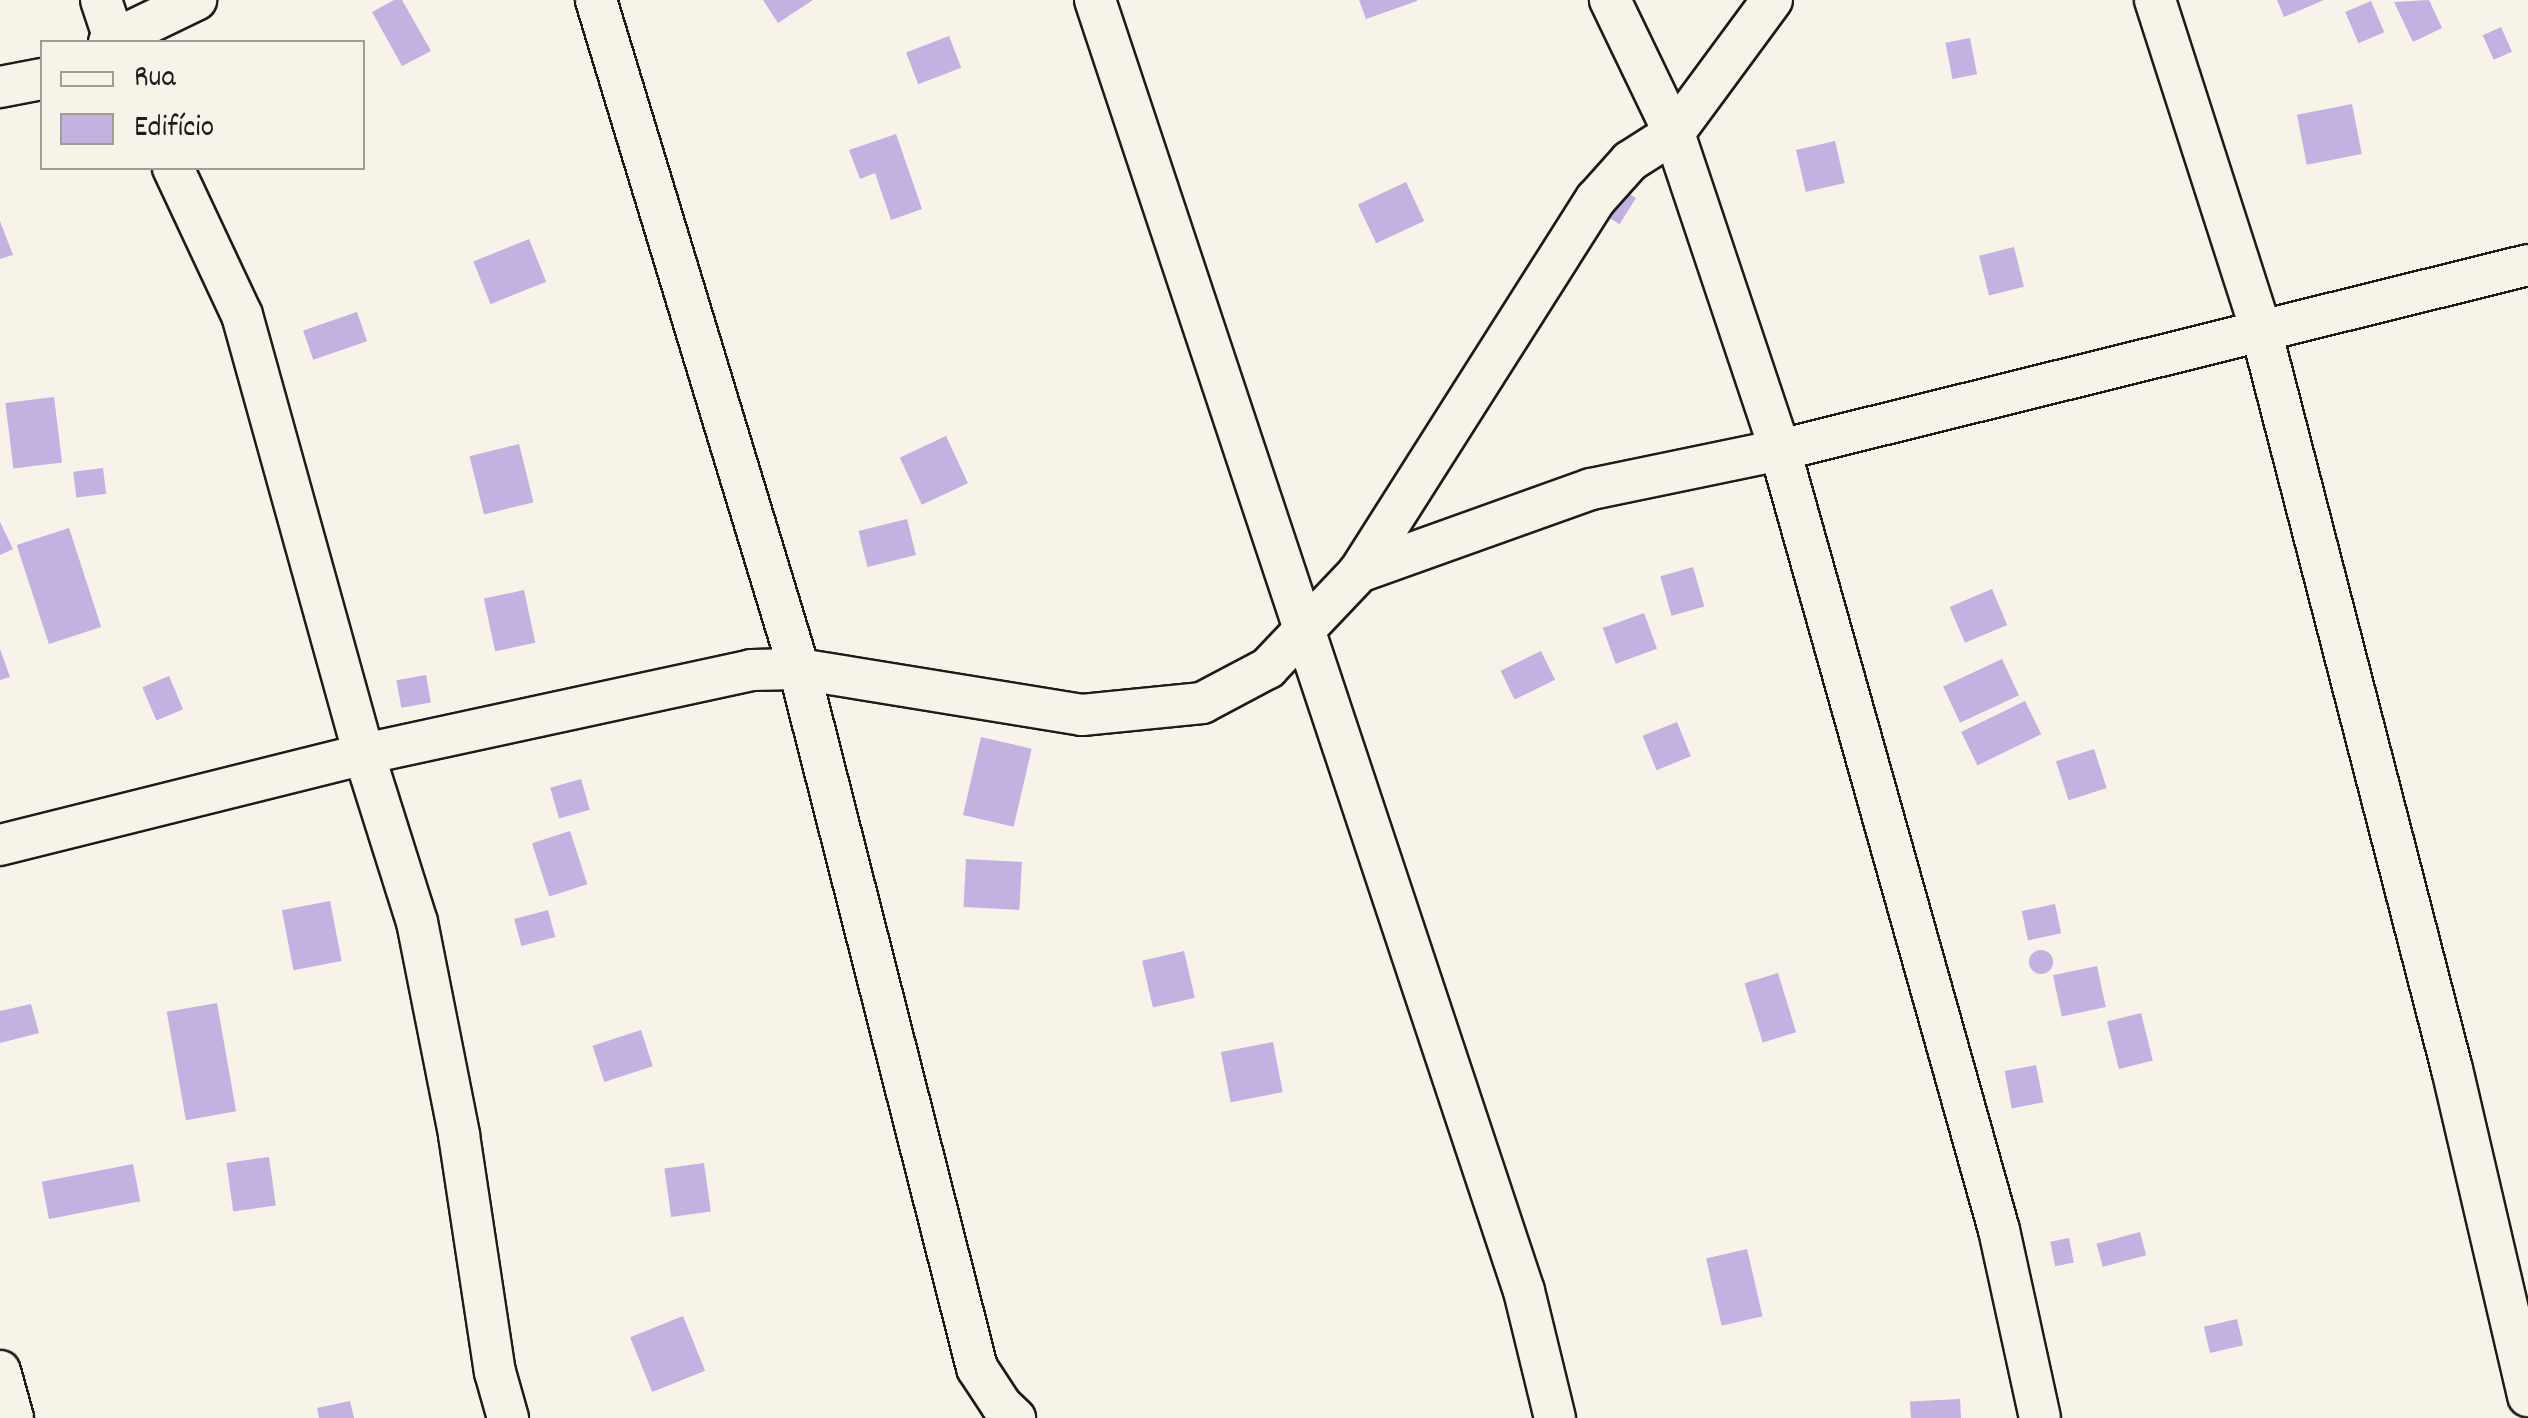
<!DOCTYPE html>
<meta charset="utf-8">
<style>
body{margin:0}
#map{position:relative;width:2528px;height:1418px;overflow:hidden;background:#f7f3e8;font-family:Dekko,sans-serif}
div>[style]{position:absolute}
.building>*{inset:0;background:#c2b1e1;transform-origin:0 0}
.round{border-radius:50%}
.roads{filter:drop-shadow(2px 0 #1c1c1c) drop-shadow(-2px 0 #1c1c1c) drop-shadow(0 2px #1c1c1c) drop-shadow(0 -2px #1c1c1c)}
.minor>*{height:40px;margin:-20px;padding:0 20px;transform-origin:20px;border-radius:20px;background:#f7f3e8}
span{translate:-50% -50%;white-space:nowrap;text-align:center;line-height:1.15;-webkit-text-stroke:9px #f7f3e8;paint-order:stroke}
.legend{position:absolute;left:40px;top:40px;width:325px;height:130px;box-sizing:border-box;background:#f7f3e8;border:2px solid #9f9d96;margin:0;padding:12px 18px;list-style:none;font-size:30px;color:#1c1c1c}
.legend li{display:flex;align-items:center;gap:20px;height:50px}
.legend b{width:50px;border:2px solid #9f9d96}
</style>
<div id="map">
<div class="building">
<div style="clip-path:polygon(394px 0,402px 0,431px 51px,402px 66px,372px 12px)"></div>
<div style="clip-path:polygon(763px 0,813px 0,778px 23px)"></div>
<div style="clip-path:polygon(1359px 0,1417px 0,1417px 1px,1366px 19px)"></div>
<div style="clip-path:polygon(2277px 0,2324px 0,2284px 17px)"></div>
<div style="clip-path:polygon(2429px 0,2442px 28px,2413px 42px,2394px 2px)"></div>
<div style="left:2371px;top:1px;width:34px;height:28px;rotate:67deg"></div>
<div style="left:2501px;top:27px;width:27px;height:20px;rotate:66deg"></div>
<div style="left:949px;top:36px;width:34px;height:46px;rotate:69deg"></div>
<div style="left:1970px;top:38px;width:37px;height:25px;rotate:79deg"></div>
<div style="left:2352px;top:104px;width:51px;height:56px;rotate:79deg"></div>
<div style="clip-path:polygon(896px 134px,922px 209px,891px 220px,875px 173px,860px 179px,849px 150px)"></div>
<div style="left:1835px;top:141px;width:43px;height:40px;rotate:77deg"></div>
<div style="left:1406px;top:182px;width:43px;height:53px;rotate:65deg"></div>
<div style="left:1625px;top:191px;width:13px;height:31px;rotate:32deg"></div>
<div style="clip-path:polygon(0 221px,13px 255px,0 259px)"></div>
<div style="left:529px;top:239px;width:46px;height:60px;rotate:68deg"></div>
<div style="left:2014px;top:247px;width:41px;height:36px;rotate:76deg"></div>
<div style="left:357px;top:312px;width:31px;height:57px;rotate:71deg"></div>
<div style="left:54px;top:397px;width:66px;height:49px;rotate:83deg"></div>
<div style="left:946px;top:436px;width:52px;height:51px;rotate:65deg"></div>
<div style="left:519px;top:444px;width:60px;height:51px;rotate:76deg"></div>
<div style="left:103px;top:468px;width:26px;height:30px;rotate:83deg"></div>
<div style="left:907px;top:519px;width:37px;height:50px;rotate:76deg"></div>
<div style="clip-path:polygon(0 522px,13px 549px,0 555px)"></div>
<div style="left:69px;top:528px;width:104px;height:55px;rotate:72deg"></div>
<div style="left:1693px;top:567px;width:41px;height:34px;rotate:74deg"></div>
<div style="left:1992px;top:589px;width:39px;height:46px;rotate:67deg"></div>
<div style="left:524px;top:590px;width:54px;height:41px;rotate:78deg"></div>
<div style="left:1644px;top:613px;width:38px;height:44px;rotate:70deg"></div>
<div style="clip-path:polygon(0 649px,10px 677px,0 680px)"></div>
<div style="left:1541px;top:651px;width:32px;height:45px;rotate:64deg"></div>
<div style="left:2002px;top:659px;width:40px;height:65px;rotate:65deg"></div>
<div style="left:426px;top:675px;width:28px;height:30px;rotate:80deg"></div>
<div style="left:169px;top:676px;width:36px;height:29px;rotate:67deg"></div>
<div style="left:2025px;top:701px;width:37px;height:71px;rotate:64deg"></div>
<div style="left:1677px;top:722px;width:37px;height:37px;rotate:68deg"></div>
<div style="left:981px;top:737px;width:52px;height:80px;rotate:13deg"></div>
<div style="left:2094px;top:749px;width:41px;height:40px;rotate:72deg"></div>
<div style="left:581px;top:779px;width:32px;height:32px;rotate:74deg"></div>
<div style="left:570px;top:831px;width:56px;height:40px;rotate:72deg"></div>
<div style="left:966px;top:859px;width:56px;height:48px;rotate:3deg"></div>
<div style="left:330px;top:901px;width:61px;height:49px;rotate:79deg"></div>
<div style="left:2055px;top:904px;width:30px;height:34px;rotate:78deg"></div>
<div style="left:548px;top:910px;width:28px;height:35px;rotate:75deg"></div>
<div class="round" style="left:2029px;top:950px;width:24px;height:24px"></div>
<div style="left:1184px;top:951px;width:48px;height:43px;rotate:77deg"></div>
<div style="left:2097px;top:966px;width:42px;height:45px;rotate:78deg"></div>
<div style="left:1778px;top:973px;width:62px;height:35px;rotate:73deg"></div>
<div style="left:217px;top:1003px;width:110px;height:51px;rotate:80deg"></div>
<div style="clip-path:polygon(31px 1004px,39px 1033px,0 1043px,0 1011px)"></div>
<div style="left:2141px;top:1013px;width:49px;height:35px;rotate:76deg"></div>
<div style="left:641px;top:1030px;width:38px;height:51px;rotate:72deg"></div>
<div style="left:1273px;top:1042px;width:51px;height:53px;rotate:79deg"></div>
<div style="left:2036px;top:1065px;width:38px;height:32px;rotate:79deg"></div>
<div style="left:269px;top:1157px;width:49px;height:43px;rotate:82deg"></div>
<div style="left:704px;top:1163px;width:49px;height:40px;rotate:82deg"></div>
<div style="left:133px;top:1164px;width:38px;height:93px;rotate:79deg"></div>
<div style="left:2140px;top:1232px;width:24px;height:45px;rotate:75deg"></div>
<div style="left:2069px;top:1238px;width:25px;height:19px;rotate:79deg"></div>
<div style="left:1747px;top:1249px;width:69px;height:42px;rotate:77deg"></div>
<div style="left:683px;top:1316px;width:59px;height:57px;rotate:68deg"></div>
<div style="left:2237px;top:1319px;width:27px;height:34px;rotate:77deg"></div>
<div style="left:1960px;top:1399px;width:19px;height:50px;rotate:87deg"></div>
<div style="clip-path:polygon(350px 1401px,354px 1418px,319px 1418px,317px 1408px)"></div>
</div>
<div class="roads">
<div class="minor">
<div style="left:101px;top:0;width:44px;rotate:71.6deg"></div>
<div style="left:596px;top:0;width:699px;rotate:73.12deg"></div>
<div style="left:799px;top:669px;width:721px;rotate:75.71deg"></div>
<div style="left:977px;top:1368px;width:45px;rotate:56.7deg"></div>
<div style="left:1002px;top:1406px;width:18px;rotate:43deg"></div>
<div style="left:1095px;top:0;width:1360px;rotate:71.62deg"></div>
<div style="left:1524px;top:1291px;width:131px;rotate:76.3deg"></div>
<div style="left:1772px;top:0;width:165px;rotate:126.4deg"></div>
<div style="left:1674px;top:133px;width:334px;rotate:71.5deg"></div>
<div style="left:1780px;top:450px;width:810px;rotate:74.32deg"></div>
<div style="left:1999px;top:1230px;width:192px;rotate:77.7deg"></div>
<div style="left:2155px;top:0;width:351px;rotate:72.2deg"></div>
<div style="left:2262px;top:334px;width:759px;rotate:75.51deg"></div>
<div style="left:2452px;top:1069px;width:336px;rotate:76.9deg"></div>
<div style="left:109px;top:42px;width:97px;rotate:-25.8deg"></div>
<div style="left:0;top:87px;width:43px;rotate:-10.8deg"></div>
<div style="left:173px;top:168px;width:162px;rotate:64.9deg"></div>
<div style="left:242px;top:315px;width:456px;rotate:74.5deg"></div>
<div style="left:364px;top:754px;width:176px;rotate:72.5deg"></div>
<div style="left:417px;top:922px;width:217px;rotate:78.8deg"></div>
<div style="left:459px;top:1135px;width:240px;rotate:81.4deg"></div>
<div style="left:495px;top:1372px;width:48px;rotate:74.2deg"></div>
<div style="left:1359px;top:572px;width:442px;rotate:-57.6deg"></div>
<div style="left:1596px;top:199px;width:51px;rotate:-48.2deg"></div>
<div style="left:1630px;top:161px;width:52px;rotate:-32.5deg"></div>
<div style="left:1674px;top:133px;width:148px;rotate:-115.7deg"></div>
<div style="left:0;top:845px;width:375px;rotate:-14deg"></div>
<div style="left:364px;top:754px;width:396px;rotate:-12.2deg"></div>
<div style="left:751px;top:670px;width:48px;rotate:-1.2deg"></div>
<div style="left:799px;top:669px;width:287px;rotate:9.2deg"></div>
<div style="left:1082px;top:715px;width:121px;rotate:-5.7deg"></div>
<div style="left:1202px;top:703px;width:75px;rotate:-27.9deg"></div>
<div style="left:1268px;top:668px;width:132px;rotate:-46.5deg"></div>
<div style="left:1359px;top:572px;width:246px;rotate:-19.7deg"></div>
<div style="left:1591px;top:489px;width:193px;rotate:-11.7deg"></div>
<div style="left:1780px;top:450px;width:771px;rotate:-13.89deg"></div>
<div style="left:0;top:1371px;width:49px;rotate:74.5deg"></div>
</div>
</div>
<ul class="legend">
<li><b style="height:12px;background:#f7f3e8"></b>Rua</li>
<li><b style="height:28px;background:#c2b1e1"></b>Edifício</li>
</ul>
</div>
